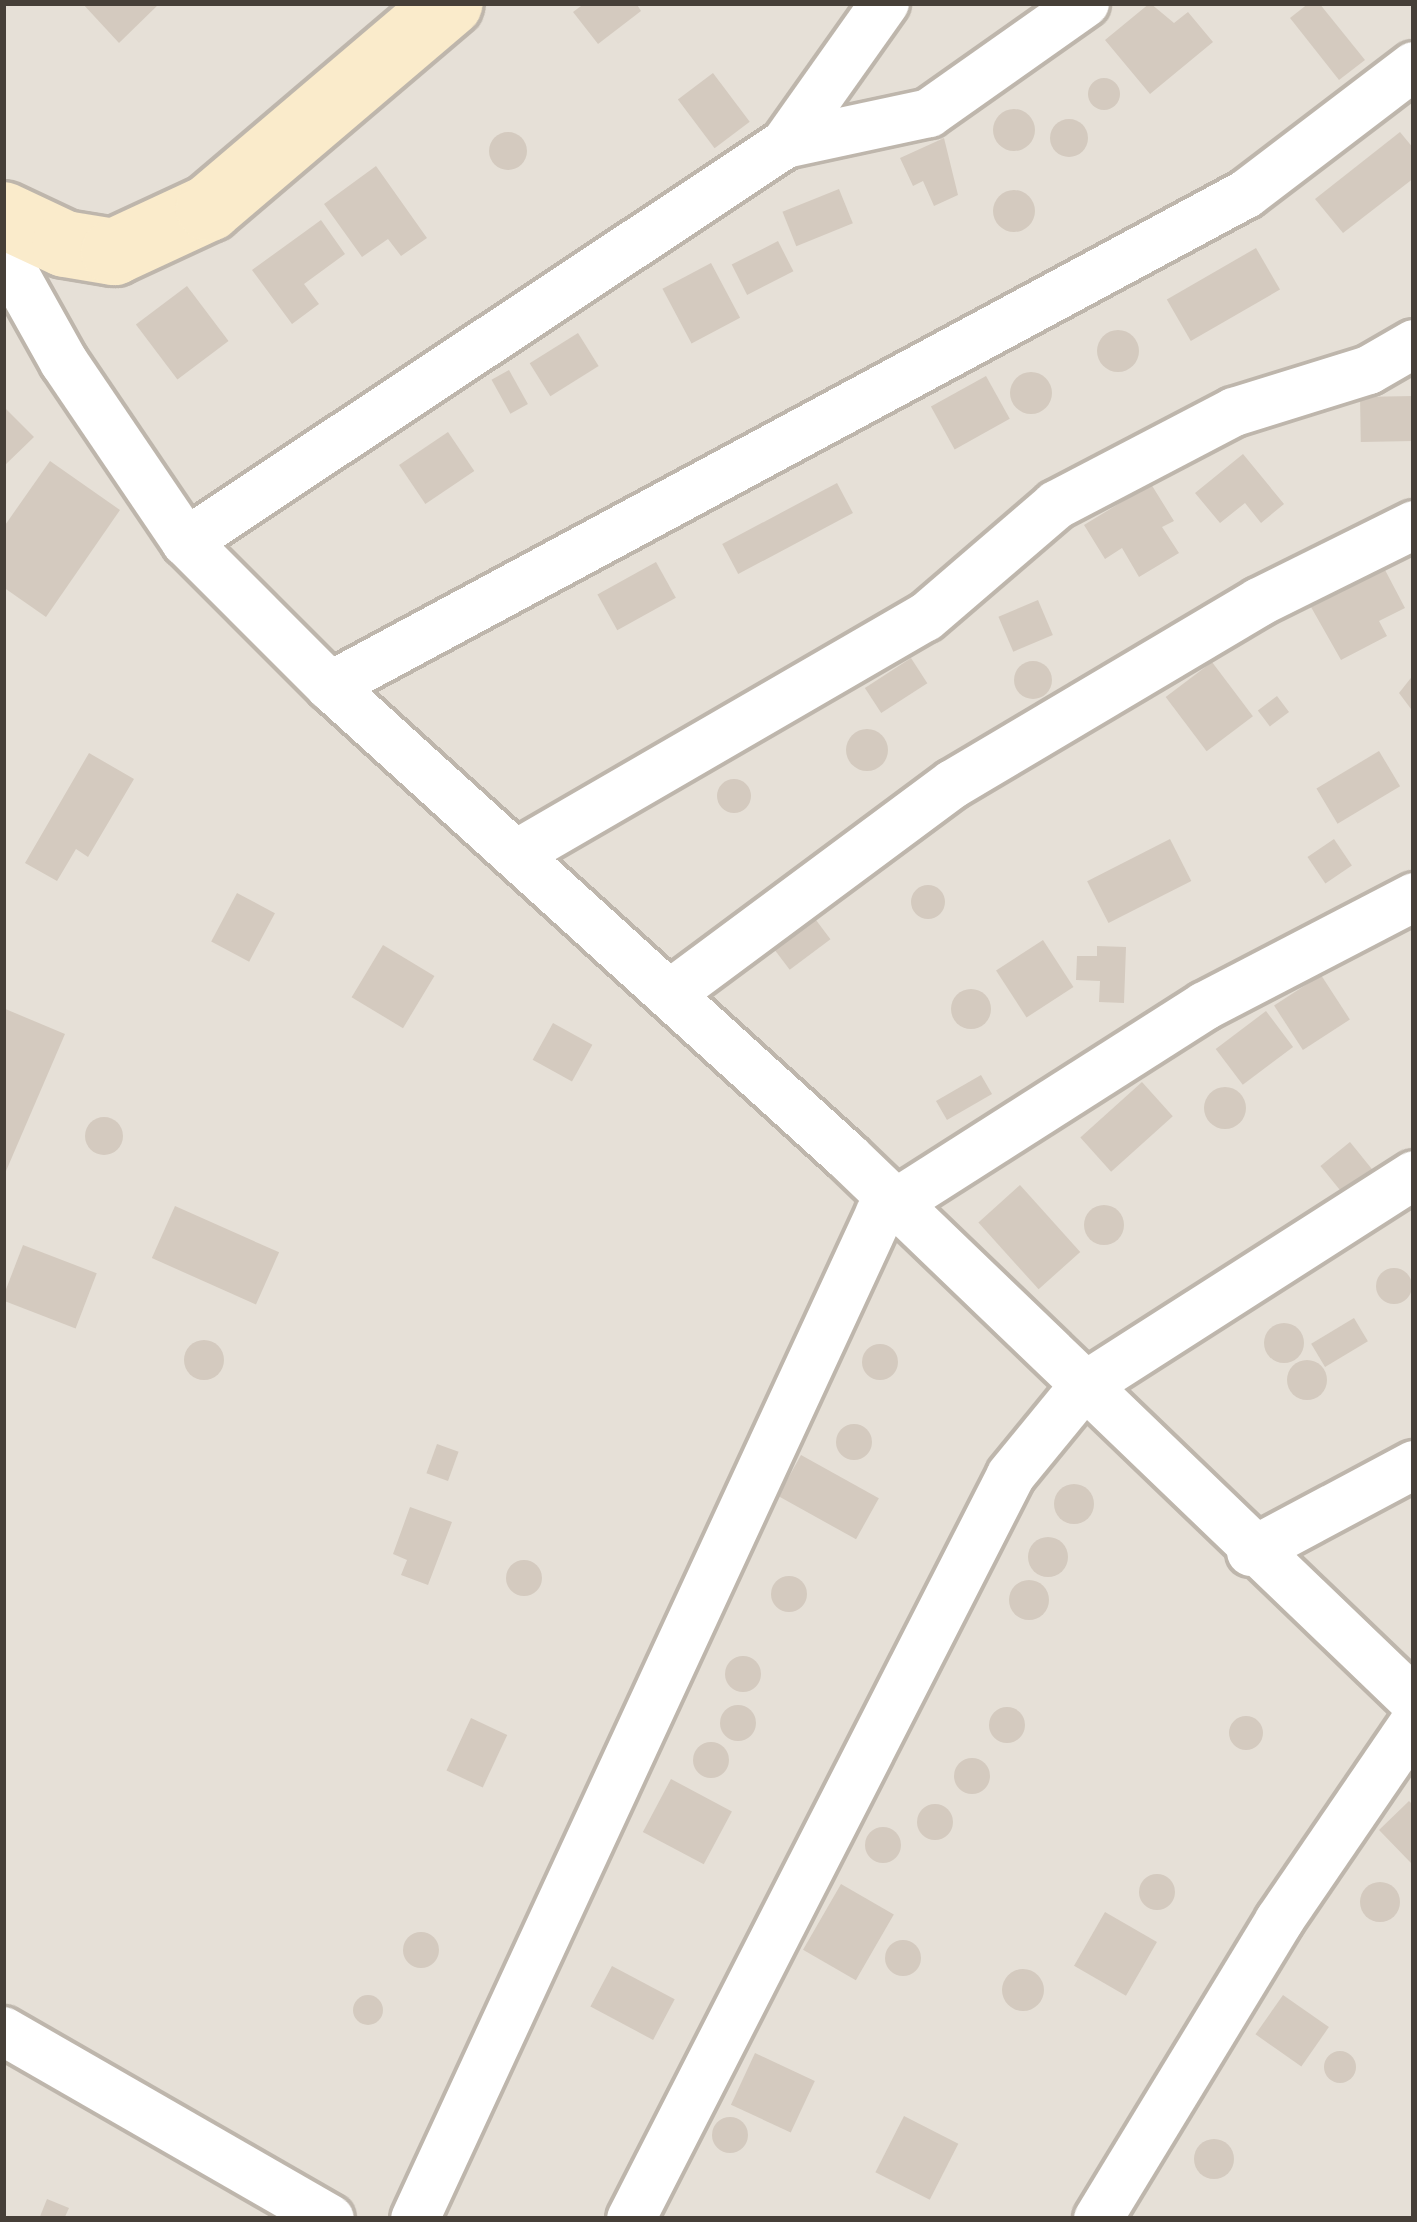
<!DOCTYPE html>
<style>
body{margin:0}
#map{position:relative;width:1417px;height:2222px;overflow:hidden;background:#f3efe9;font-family:Overpass,sans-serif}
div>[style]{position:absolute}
.residential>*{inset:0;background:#e6e0d7;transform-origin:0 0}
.building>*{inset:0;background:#d4cabf;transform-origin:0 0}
.round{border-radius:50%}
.roads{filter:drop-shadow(3px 0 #beb6ac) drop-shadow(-3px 0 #beb6ac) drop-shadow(0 3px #beb6ac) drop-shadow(0 -3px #beb6ac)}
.street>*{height:48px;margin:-24px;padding:0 24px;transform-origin:24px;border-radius:24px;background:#fff}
.secondary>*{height:66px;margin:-33px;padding:0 33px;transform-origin:33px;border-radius:33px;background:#faebcb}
span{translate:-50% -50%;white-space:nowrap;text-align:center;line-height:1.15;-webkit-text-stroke:9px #fff;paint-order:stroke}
.frame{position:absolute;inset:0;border:6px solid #463f38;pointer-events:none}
</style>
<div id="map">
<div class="residential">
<div style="left:3px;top:3px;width:1411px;height:2216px"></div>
</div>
<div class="building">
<div style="clip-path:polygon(82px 3px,160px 3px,119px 43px)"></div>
<div style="clip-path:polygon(585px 3px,636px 3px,641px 11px,598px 44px,573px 12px)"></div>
<div style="clip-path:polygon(1150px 3px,1174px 23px,1188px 12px,1213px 42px,1150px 94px,1105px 40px)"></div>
<div style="clip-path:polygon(1309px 3px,1319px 3px,1365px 60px,1339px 80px,1290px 18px)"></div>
<div style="left:713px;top:73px;width:61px;height:44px;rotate:53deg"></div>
<div class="round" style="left:1088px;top:78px;width:32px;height:32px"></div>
<div class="round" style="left:993px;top:109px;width:42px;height:42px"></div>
<div class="round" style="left:1050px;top:119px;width:38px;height:38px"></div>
<div class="round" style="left:489px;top:132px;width:38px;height:38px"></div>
<div style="clip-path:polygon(1400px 132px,1414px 149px,1414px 178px,1343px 233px,1315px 199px)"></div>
<div style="clip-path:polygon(944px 138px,958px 195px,934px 206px,923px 181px,913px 186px,900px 158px)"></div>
<div style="clip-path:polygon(376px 166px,427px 238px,401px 256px,388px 239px,362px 257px,324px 204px)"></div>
<div style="left:839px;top:189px;width:37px;height:61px;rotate:68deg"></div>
<div class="round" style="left:993px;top:190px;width:42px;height:42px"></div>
<div style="clip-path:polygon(321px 220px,345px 254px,304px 284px,319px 304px,292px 324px,252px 270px)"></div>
<div style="left:778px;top:241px;width:34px;height:52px;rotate:63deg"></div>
<div style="left:1256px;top:248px;width:48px;height:103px;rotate:60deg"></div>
<div style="left:711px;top:263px;width:62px;height:55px;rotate:62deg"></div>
<div style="left:187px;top:286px;width:69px;height:64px;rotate:53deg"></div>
<div class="round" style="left:1097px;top:330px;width:42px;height:42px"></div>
<div style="left:578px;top:333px;width:39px;height:57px;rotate:58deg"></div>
<div style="left:509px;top:370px;width:39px;height:20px;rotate:61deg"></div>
<div class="round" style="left:1010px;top:372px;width:42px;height:42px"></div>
<div style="left:986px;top:376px;width:49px;height:63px;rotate:61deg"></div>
<div style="left:1413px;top:396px;width:45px;height:53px;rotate:89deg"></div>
<div style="clip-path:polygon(3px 406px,34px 437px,3px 467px)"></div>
<div style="left:448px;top:432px;width:47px;height:59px;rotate:56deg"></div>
<div style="clip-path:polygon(1243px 454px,1284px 504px,1261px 523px,1245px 503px,1220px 523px,1195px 493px)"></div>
<div style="clip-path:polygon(50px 461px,120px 510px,46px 617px,3px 587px,3px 528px)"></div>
<div style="left:837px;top:483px;width:34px;height:130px;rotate:62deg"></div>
<div style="clip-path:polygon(1151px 484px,1174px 521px,1162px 527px,1179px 553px,1139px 577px,1122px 548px,1105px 559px,1084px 525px)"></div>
<div style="left:656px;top:562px;width:41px;height:67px;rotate:61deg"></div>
<div style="clip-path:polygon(1384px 568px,1405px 608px,1379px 621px,1387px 636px,1341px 660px,1311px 607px)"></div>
<div style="left:1038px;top:600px;width:38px;height:43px;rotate:67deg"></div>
<div style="left:911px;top:658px;width:30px;height:55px;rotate:57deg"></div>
<div class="round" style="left:1014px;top:661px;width:38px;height:38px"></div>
<div style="left:1212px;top:662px;width:68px;height:58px;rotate:53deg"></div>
<div style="clip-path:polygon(1414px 674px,1414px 713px,1399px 693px)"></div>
<div style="left:1277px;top:696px;width:20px;height:24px;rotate:53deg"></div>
<div class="round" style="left:846px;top:729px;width:42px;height:42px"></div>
<div style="left:1379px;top:751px;width:41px;height:73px;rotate:59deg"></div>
<div style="clip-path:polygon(89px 753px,134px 779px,88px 857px,76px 849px,57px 881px,25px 863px)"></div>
<div class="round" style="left:717px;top:779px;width:34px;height:34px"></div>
<div style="left:1170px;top:839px;width:47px;height:93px;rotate:63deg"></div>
<div style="left:1334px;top:839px;width:32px;height:32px;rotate:56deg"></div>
<div class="round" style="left:911px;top:885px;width:34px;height:34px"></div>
<div style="left:237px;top:893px;width:43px;height:55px;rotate:28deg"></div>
<div style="left:810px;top:912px;width:34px;height:51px;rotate:53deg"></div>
<div style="left:1043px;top:940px;width:56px;height:56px;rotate:57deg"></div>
<div style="left:383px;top:945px;width:60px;height:61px;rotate:31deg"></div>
<div style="clip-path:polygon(1097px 946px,1126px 947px,1124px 1003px,1099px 1002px,1100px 981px,1076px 980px,1077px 956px,1097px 956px)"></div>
<div style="left:1321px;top:975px;width:53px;height:56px;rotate:57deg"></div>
<div class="round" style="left:951px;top:989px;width:40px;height:40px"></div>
<div style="clip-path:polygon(3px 1008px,65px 1034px,3px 1178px)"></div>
<div style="left:1266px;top:1011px;width:45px;height:63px;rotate:53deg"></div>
<div style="left:553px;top:1023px;width:45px;height:42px;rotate:29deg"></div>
<div style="left:981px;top:1075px;width:22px;height:52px;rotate:60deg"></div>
<div style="left:1142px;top:1082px;width:46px;height:83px;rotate:48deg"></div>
<div class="round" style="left:1204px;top:1087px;width:42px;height:42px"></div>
<div class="round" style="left:85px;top:1117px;width:38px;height:38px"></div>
<div style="left:1350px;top:1142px;width:38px;height:38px;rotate:51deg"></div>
<div style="left:1020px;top:1185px;width:90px;height:56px;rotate:48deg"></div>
<div class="round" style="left:1084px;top:1205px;width:40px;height:40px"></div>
<div style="left:175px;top:1206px;width:114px;height:57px;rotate:24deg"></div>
<div style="left:23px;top:1245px;width:79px;height:59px;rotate:21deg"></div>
<div class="round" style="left:1376px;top:1268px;width:36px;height:36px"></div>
<div style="left:1354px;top:1318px;width:27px;height:50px;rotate:59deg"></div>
<div class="round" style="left:1264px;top:1323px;width:40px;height:40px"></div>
<div class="round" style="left:184px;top:1340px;width:40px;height:40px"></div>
<div class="round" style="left:862px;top:1344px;width:36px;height:36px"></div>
<div class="round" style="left:1287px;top:1360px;width:40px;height:40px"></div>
<div class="round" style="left:836px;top:1424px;width:36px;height:36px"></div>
<div style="left:437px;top:1444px;width:23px;height:31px;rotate:20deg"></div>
<div style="left:801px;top:1455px;width:89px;height:47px;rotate:29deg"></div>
<div class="round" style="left:1054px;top:1484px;width:40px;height:40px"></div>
<div style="clip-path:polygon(410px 1507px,452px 1522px,428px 1585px,401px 1575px,407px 1560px,393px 1554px)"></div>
<div class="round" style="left:1028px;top:1537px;width:40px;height:40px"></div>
<div class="round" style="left:506px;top:1560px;width:36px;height:36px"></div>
<div class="round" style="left:771px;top:1576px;width:36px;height:36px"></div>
<div class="round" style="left:1009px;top:1580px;width:40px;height:40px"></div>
<div class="round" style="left:725px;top:1656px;width:36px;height:36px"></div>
<div class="round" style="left:720px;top:1705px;width:36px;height:36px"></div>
<div class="round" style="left:989px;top:1707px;width:36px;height:36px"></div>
<div class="round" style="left:1229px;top:1716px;width:34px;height:34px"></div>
<div style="left:471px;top:1718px;width:40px;height:58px;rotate:25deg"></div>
<div class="round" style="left:693px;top:1742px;width:36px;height:36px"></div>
<div class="round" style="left:954px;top:1758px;width:36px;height:36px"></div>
<div style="left:671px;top:1779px;width:69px;height:60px;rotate:28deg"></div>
<div style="clip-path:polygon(1409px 1801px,1414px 1806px,1411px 1863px,1379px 1830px)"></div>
<div class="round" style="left:917px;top:1804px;width:36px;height:36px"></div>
<div class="round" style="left:865px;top:1827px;width:36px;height:36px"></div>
<div class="round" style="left:1139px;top:1874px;width:36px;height:36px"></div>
<div class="round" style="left:1360px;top:1882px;width:40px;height:40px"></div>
<div style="left:841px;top:1884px;width:61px;height:76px;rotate:30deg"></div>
<div style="left:1105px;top:1912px;width:60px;height:62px;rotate:30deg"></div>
<div class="round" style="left:403px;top:1932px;width:36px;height:36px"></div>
<div class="round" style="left:885px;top:1940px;width:36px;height:36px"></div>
<div style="left:612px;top:1966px;width:71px;height:46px;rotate:28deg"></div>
<div class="round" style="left:1002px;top:1969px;width:42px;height:42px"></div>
<div style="left:1283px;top:1995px;width:56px;height:48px;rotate:35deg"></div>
<div class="round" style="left:353px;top:1995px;width:30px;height:30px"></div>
<div class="round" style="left:1324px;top:2051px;width:32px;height:32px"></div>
<div style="left:755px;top:2053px;width:66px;height:57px;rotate:25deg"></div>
<div style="left:904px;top:2116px;width:61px;height:63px;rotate:27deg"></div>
<div class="round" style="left:712px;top:2117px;width:36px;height:36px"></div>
<div class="round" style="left:1194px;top:2139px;width:40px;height:40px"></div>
<div style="clip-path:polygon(47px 2199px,69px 2208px,64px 2219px,39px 2219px)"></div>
</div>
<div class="roads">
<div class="street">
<div style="left:785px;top:144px;width:147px;rotate:-12.1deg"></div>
<div style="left:929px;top:113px;width:191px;rotate:-35.2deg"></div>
<div style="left:3px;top:253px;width:125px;rotate:60.8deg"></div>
<div style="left:64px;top:362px;width:217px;rotate:55.9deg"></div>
<div style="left:186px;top:542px;width:204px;rotate:45deg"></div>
<div style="left:330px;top:686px;width:700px;rotate:42.28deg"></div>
<div style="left:848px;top:1157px;width:785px;rotate:43.86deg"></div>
<div style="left:186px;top:542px;width:719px;rotate:-33.6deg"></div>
<div style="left:785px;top:144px;width:173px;rotate:-54.7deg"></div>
<div style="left:330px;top:686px;width:1040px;rotate:-28.24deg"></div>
<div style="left:1246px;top:194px;width:211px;rotate:-37.3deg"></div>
<div style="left:520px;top:852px;width:469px;rotate:-30.1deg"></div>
<div style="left:926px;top:617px;width:172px;rotate:-40.7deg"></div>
<div style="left:1056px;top:505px;width:201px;rotate:-27.6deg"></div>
<div style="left:1234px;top:412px;width:141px;rotate:-17.3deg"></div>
<div style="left:1369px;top:370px;width:52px;rotate:-30deg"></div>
<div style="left:670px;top:994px;width:352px;rotate:-36.6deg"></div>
<div style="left:953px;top:784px;width:356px;rotate:-30.7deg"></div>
<div style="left:1259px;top:602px;width:173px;rotate:-26.4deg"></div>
<div style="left:1251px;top:1552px;width:185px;rotate:-28.1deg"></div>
<div style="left:3px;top:2031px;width:377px;rotate:29.9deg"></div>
<div style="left:415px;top:2219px;width:1108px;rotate:-65.19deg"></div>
<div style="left:880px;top:1213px;width:385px;rotate:-32.5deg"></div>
<div style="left:1205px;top:1006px;width:236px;rotate:-27.5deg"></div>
<div style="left:631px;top:2219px;width:835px;rotate:-62.94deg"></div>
<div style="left:1011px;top:1475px;width:114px;rotate:-50.7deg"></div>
<div style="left:1083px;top:1387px;width:393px;rotate:-32.6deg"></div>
<div style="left:1098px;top:2219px;width:349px;rotate:-58.7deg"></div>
<div style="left:1279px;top:1921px;width:240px;rotate:-55.7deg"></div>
</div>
<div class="secondary">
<div style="left:3px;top:215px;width:68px;rotate:25.1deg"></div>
<div style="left:65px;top:244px;width:50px;rotate:9.3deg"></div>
<div style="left:114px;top:252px;width:105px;rotate:-24.9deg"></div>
<div style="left:209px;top:208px;width:316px;rotate:-40.4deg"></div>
</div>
</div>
<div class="frame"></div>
</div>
